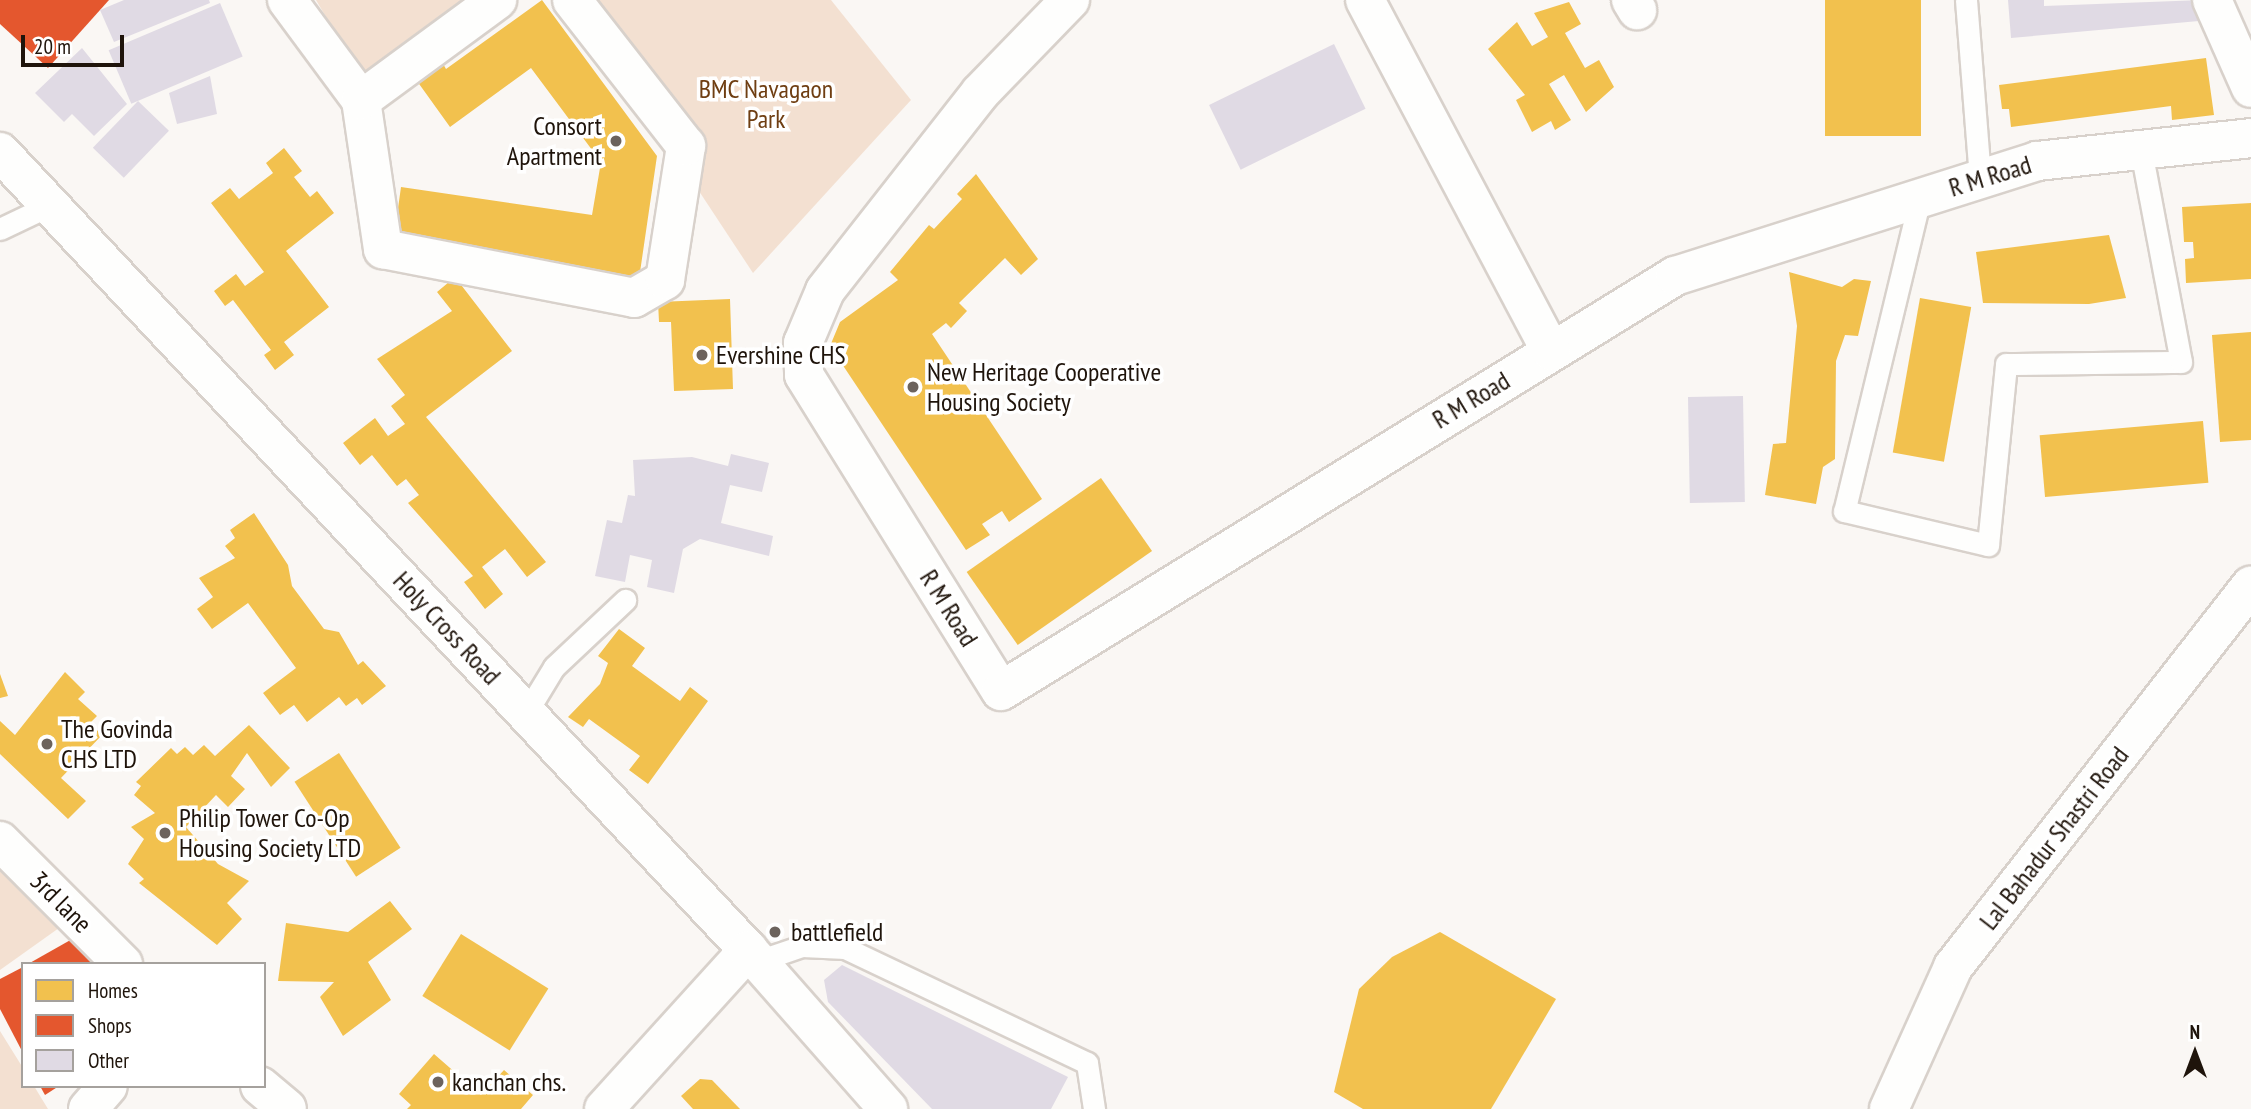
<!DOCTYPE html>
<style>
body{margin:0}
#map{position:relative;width:2251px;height:1109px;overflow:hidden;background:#faf7f4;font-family:"PT Sans Narrow",sans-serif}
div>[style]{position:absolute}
.green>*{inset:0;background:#f3e0d1}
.homes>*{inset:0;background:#f2c14e;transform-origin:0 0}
.shops>*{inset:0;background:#e4572e}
.building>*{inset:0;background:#e0dae4;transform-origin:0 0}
.roads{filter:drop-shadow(2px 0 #d8d1cb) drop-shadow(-2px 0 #d8d1cb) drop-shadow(0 2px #d8d1cb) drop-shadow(0 -2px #d8d1cb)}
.service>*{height:21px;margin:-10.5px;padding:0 10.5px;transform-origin:10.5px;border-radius:10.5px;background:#fefefd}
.minor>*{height:38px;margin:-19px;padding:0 19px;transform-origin:19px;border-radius:19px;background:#fefefd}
.tertiary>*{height:38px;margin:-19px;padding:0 19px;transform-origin:19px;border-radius:19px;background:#fefefd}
.secondary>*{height:38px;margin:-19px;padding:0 19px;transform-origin:19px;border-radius:19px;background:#fefefd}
.dots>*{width:19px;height:19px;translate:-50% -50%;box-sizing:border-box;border:4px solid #fff;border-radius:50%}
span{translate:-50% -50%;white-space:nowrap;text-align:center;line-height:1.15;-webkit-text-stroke:7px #fff;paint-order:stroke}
.park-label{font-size:26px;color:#6f3e12}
.poi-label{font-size:26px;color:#1f140b}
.right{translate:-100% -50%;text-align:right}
.left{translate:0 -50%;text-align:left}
.street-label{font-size:26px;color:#1f140b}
.legend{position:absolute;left:21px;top:962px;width:245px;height:126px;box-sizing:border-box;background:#fff;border:2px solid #a5a19d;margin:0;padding:9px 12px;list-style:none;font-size:21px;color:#1f140b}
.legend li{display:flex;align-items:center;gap:14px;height:35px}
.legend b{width:35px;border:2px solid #a5a19d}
.north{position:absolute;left:2160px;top:1018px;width:70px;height:70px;-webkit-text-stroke:5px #fff;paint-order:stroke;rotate:0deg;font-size:19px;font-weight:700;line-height:28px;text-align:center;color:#1f140b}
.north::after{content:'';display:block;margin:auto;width:24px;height:32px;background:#1f140b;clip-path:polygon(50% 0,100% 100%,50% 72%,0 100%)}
.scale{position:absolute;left:21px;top:35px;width:103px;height:32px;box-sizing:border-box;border:4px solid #1f140b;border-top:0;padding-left:9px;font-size:21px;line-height:24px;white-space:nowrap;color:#1f140b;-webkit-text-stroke:5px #fff;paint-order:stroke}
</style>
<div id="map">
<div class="green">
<div style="clip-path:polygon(316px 0,466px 0,366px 85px)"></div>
<div style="clip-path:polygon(573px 0,831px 0,911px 100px,753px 273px)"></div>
<div style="clip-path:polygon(0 854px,66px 923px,0 970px)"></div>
<div style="clip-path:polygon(0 1031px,23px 1068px,23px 1086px,34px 1086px,48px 1109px,0 1109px)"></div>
</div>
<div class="homes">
<div style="clip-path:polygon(542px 0,657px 156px,639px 279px,393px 244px,401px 187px,592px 215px,601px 162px,531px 68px,450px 127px,417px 81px,442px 62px,446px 69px)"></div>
<div style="left:1825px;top:0;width:96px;height:136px"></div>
<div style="clip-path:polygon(1569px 2px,1581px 24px,1565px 33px,1585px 68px,1599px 60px,1614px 87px,1586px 112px,1564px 75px,1549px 84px,1571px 120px,1555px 130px,1551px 121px,1532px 132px,1516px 100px,1525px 95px,1488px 49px,1517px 22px,1532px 46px,1548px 37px,1534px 13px)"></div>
<div style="clip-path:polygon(2206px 58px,2214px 115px,2172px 120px,2171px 106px,2011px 127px,2009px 109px,2002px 109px,1999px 85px)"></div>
<div style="clip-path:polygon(284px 148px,302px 171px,294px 177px,310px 197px,317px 191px,334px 213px,286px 251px,329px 307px,284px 342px,294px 355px,275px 370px,264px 355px,271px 350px,233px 300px,225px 306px,214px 291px,236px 274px,245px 286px,264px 272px,211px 203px,230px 188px,239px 199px,273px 173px,266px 163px)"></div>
<div style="clip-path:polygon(976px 174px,1038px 259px,1021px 275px,1005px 258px,959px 303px,967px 311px,951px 328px,946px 323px,932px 334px,1042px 499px,1009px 522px,1002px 511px,982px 524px,990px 535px,966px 550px,830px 346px,840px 322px,898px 280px,890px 272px,929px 225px,934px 229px,962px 199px,957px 194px)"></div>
<div style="clip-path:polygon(2251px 203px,2251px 279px,2186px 283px,2185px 259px,2194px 258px,2193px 242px,2184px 242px,2182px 207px)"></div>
<div style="clip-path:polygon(2109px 235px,2126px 298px,2089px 304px,1983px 303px,1976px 252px)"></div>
<div style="clip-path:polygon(1789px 272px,1842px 287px,1854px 279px,1871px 281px,1858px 336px,1845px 335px,1836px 361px,1835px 459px,1823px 467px,1816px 504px,1765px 495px,1773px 444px,1786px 443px,1797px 326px)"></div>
<div style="clip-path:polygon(455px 277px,512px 351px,426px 417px,546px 562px,527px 577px,505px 549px,482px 567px,503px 594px,485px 609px,464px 582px,473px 576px,408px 503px,419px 495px,406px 479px,397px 486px,372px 455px,360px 465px,343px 443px,375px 418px,388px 436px,405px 424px,391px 406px,405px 395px,377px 359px,452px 311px,437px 292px)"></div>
<div style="left:1920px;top:298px;width:52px;height:157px;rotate:10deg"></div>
<div style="clip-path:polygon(730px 299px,733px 389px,674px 391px,671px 322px,659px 322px,658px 302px)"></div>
<div style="clip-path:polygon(2251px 332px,2251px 440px,2220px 442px,2212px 335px)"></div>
<div style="left:2203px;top:421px;width:62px;height:164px;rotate:85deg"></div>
<div style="left:1101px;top:478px;width:89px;height:164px;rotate:55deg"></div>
<div style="clip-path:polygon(254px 513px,288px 565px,292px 586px,324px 629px,339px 632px,358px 665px,363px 661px,386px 686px,362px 705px,357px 698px,346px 706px,339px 697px,307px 722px,294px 705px,280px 715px,263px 693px,296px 668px,248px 603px,212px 629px,197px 609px,213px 597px,199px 578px,235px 558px,225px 546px,235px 538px,230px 530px)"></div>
<div style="clip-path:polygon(619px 629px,645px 648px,632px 666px,680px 701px,690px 687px,708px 701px,648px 784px,629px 770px,640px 756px,589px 719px,583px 727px,568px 717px,600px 684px,608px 663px,598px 656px)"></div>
<div style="clip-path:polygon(65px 672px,85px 692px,78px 699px,97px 716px,90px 723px,102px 735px,61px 778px,86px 801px,68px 819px,0 754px,0 721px,15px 735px)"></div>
<div style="clip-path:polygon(0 674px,8px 696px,0 698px)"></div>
<div style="clip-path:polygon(249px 725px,290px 768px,271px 787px,247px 753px,231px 776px,245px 789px,228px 807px,216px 795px,186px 827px,218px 864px,249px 881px,227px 903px,242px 919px,217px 945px,139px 883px,144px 879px,128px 864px,144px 839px,131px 827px,155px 813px,134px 795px,141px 786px,136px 782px,171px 748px,177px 754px,185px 747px,193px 755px,204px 745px,215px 756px)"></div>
<div style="left:339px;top:753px;width:113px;height:53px;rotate:57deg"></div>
<div style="clip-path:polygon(390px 901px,412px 929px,368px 962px,391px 1000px,343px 1036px,320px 997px,334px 982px,278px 981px,286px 923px,348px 932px)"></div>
<div style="clip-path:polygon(1440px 932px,1556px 999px,1491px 1109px,1363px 1109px,1334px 1092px,1359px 989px,1392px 957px)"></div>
<div style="left:461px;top:934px;width:103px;height:73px;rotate:32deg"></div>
<div style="clip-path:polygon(434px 1054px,481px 1095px,504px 1070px,533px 1095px,521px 1109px,407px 1109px,411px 1105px,399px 1094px)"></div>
<div style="clip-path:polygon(700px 1079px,712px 1080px,740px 1109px,693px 1109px,681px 1096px)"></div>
</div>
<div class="shops">
<div style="clip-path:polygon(0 0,109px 0,48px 68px,0 24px)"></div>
<div style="clip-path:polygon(74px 938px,116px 964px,28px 964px)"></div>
<div style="clip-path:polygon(23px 967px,23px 1053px,0 1009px,0 979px)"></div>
<div style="clip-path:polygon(40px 1086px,59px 1086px,45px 1095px)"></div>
</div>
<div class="building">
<div style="clip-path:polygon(124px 0,209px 0,210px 3px,114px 42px,100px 10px)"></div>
<div style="clip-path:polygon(2008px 0,2044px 0,2044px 6px,2202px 0,2210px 20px,2011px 38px)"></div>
<div style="left:220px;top:3px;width:58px;height:121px;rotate:67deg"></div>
<div style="left:1334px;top:44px;width:72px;height:139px;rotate:64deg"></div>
<div style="clip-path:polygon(82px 48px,127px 104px,94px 136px,72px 114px,64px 122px,35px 93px)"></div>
<div style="clip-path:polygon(210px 76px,217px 114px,177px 124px,169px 93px)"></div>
<div style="left:138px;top:101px;width:43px;height:65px;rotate:44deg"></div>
<div style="left:1743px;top:396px;width:106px;height:55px;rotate:89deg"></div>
<div style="clip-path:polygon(731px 454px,769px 463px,762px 492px,730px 485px,721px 523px,773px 536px,769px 556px,700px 539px,683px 549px,674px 593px,647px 587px,652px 560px,630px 555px,625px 582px,595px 576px,607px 520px,622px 523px,628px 495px,635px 496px,633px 460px,692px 457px,728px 466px)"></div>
<div style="clip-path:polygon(842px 965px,1068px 1077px,1051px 1109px,932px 1109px,828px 1002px,824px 980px)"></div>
</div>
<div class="roads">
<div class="service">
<div style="left:1966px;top:0;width:180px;rotate:85.5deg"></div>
<div style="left:1920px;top:198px;width:322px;rotate:103.6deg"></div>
<div style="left:1844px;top:511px;width:148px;rotate:13.3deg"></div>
<div style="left:1988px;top:545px;width:182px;rotate:-84.3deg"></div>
<div style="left:2006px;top:364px;width:175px;rotate:-0.7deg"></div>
<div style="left:2181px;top:362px;width:216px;rotate:-100.7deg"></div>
<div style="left:0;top:229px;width:55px;rotate:-25.6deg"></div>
<div style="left:526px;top:713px;width:54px;rotate:-58.7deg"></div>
<div style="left:554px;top:667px;width:98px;rotate:-43.3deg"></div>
<div style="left:758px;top:961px;width:46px;rotate:-18.8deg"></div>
<div style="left:802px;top:946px;width:43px;rotate:2.7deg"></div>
<div style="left:845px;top:948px;width:268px;rotate:25.4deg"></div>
<div style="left:1087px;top:1063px;width:47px;rotate:81.3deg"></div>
</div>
<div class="minor">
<div style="left:287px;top:0;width:124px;rotate:53.5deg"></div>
<div style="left:361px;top:100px;width:151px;rotate:81.6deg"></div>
<div style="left:383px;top:249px;width:256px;rotate:11deg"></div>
<div style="left:634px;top:298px;width:36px;rotate:-30deg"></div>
<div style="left:665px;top:280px;width:136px;rotate:-81.1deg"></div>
<div style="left:686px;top:146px;width:185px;rotate:-128deg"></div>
<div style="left:1070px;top:0;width:129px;rotate:134.1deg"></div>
<div style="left:980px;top:93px;width:251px;rotate:128.1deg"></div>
<div style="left:825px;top:291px;width:56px;rotate:112.9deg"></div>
<div style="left:803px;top:343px;width:32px;rotate:88deg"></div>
<div style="left:804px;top:375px;width:372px;rotate:58.1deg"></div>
<div style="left:1001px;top:691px;width:792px;rotate:-31.62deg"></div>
<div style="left:1675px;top:276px;width:380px;rotate:-17.6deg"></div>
<div style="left:2037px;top:161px;width:215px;rotate:-6.1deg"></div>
<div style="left:1365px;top:0;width:397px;rotate:62.1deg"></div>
<div style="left:1631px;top:0;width:12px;rotate:59deg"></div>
<div style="left:361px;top:100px;width:169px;rotate:-36.3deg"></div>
<div style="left:0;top:841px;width:174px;rotate:45deg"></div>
<div style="left:260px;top:1086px;width:35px;rotate:40deg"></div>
<div style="left:88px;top:1109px;width:30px;rotate:-49deg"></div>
<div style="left:604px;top:1109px;width:215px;rotate:-47.8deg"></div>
<div style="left:1889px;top:1109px;width:156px;rotate:-65.7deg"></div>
<div style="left:1953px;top:967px;width:484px;rotate:-52deg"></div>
</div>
<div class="tertiary">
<div style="left:0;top:152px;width:1094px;rotate:46.85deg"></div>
<div style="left:748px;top:950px;width:212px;rotate:48.6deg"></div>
</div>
<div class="secondary">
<div style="left:2212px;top:0;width:96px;rotate:66.1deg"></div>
</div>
</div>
<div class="dots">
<div style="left:616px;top:141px;background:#6c635d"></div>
<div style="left:702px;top:355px;background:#6c635d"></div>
<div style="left:913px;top:387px;background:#6c635d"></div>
<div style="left:47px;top:744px;background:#6c635d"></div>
<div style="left:165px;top:833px;background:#6c635d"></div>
<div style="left:775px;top:932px;background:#6c635d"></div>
<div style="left:438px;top:1082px;background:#6c635d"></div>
</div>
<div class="park-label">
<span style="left:766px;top:104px">BMC Navagaon<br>Park</span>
</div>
<div class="poi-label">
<span class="right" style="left:602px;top:141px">Consort<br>Apartment</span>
<span class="left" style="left:716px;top:355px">Evershine CHS</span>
<span class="left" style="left:927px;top:387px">New Heritage Cooperative<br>Housing Society</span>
<span class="left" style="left:61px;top:744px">The Govinda<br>CHS LTD</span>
<span class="left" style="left:179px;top:833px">Philip Tower Co-Op<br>Housing Society LTD</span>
<span class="left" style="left:791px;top:932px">battlefield</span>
<span class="left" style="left:452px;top:1082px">kanchan chs.</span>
</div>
<div class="street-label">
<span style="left:1990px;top:176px;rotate:-17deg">R M Road</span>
<span style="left:1471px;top:400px;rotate:-31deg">R M Road</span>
<span style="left:949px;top:608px;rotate:58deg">R M Road</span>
<span style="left:447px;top:628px;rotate:47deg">Holy Cross Road</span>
<span style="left:2054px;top:838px;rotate:-52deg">Lal Bahadur Shastri Road</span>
<span style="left:61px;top:902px;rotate:45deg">3rd lane</span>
</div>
<ul class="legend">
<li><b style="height:19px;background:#f2c14e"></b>Homes</li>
<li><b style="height:19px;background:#e4572e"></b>Shops</li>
<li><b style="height:19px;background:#e0dae4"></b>Other</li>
</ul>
<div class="north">N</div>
<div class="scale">20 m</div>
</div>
